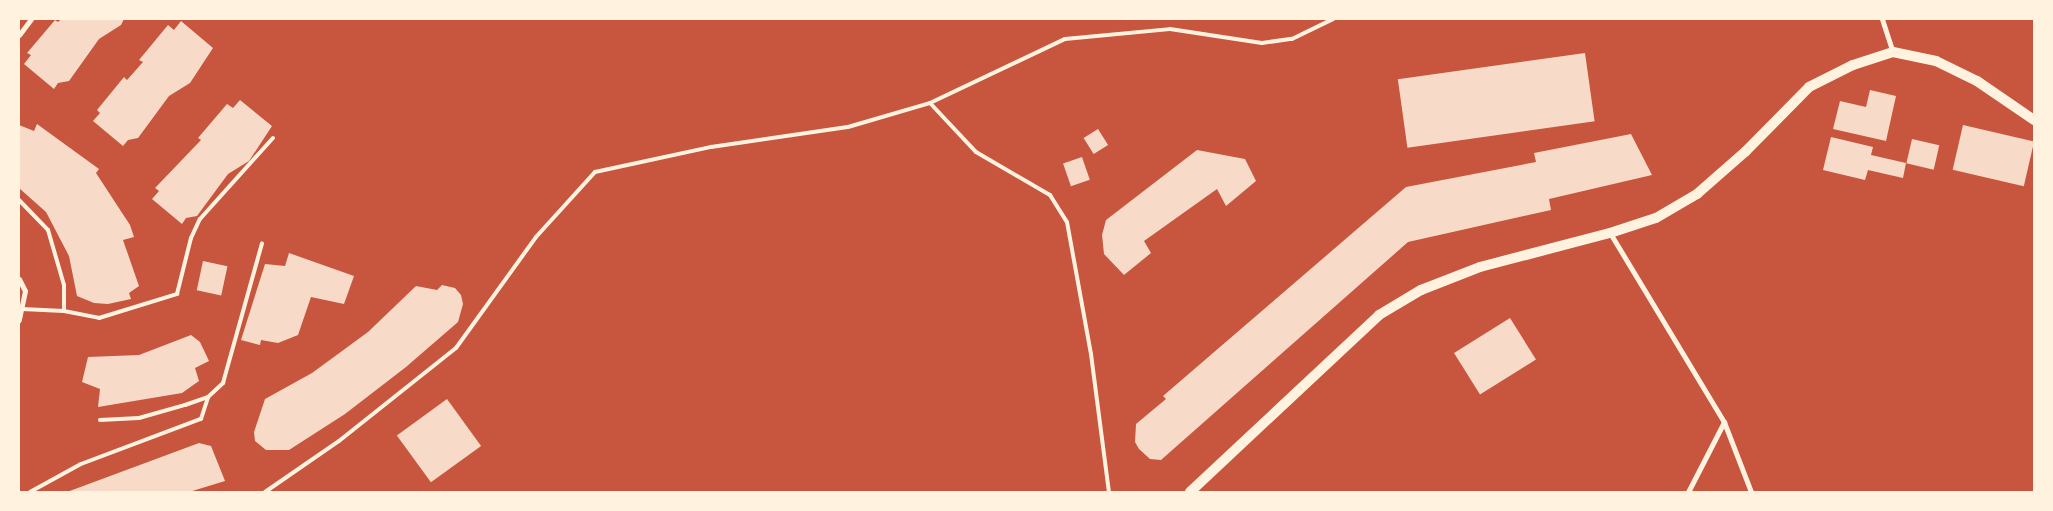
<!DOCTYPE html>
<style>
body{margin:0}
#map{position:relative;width:2053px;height:511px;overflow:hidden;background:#c8553d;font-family:Karla,sans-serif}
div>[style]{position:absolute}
.building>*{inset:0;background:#f7dbc8;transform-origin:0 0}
.service>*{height:4px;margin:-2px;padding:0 2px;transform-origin:2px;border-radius:2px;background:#fff3e0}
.minor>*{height:5px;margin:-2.5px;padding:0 2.5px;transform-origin:2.5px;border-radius:2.5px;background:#fff3e0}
.secondary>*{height:10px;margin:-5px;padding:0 5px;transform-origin:5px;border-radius:5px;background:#fff3e0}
span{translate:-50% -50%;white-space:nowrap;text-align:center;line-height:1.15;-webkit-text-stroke:5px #fff3e0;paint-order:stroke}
.frame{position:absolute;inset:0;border:20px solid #fff3e0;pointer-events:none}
</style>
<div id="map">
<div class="building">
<div style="clip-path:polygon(61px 19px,124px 19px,121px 25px,99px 39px,69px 81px,58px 83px,54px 89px,24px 64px,31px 55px,27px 53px,55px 20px,58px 22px)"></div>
<div style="clip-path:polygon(181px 21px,213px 48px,190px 83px,169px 96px,138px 138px,128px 140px,123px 146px,93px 121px,100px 113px,97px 110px,124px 77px,127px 80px,143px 62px,139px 60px,168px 25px,174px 30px)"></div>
<div style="left:1585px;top:53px;width:69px;height:189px;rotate:82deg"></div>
<div style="clip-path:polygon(1870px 90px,1896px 96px,1886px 141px,1833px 129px,1840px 101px,1866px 107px)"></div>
<div style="clip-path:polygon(240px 100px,272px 126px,249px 161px,228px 174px,197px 216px,186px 218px,182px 224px,152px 199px,159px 191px,155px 188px,201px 140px,198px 138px,227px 104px,233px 108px)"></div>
<div style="clip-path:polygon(37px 124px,99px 169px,96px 173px,130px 225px,134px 237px,123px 240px,139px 286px,129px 293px,131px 299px,108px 304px,94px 303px,77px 296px,69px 256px,46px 212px,19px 188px,19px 125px,34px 131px)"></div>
<div style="left:1963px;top:125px;width:73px;height:46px;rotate:13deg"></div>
<div style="left:1098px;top:129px;width:19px;height:17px;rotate:58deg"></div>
<div style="clip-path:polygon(1631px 134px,1652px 175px,1549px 199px,1551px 210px,1408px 242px,1161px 460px,1150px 459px,1139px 449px,1135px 442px,1136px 424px,1166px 399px,1163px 396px,1406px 187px,1536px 162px,1534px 153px)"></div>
<div style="clip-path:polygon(1831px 137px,1873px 147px,1871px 155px,1906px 163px,1903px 178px,1868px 170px,1865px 180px,1823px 170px)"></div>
<div style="left:1912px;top:139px;width:28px;height:25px;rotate:13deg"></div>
<div style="clip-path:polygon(1197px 150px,1245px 159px,1256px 181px,1226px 206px,1217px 189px,1144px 241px,1151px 253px,1124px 275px,1104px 254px,1102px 235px,1106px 220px)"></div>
<div style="left:1082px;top:157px;width:24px;height:20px;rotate:71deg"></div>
<div style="clip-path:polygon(289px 253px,354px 276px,344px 304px,311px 297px,298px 335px,278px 343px,261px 340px,260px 345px,241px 340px,265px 264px,285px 266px)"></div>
<div style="left:203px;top:261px;width:25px;height:30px;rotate:12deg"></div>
<div style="clip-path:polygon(442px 285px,455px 288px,461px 295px,463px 304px,458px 322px,406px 367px,345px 414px,289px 450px,266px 450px,255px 441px,254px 432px,265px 399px,312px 373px,368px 332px,416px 286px,437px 290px)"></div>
<div style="left:1510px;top:318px;width:49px;height:66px;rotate:58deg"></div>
<div style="clip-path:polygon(191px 335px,200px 342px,209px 361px,195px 368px,199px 381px,182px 393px,98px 407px,100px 389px,82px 382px,88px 357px,139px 355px)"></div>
<div style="left:447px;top:399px;width:58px;height:62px;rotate:54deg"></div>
<div style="clip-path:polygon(199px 443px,211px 446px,225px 481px,189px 492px,67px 492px)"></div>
</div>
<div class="service">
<div style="left:930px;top:103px;width:67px;rotate:46.8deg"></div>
<div style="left:976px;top:152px;width:86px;rotate:30.2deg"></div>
<div style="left:1050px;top:195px;width:32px;rotate:58deg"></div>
<div style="left:1067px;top:222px;width:134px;rotate:79.7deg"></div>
<div style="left:1091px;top:354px;width:139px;rotate:82.6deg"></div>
<div style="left:19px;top:200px;width:42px;rotate:46deg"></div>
<div style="left:48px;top:230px;width:57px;rotate:73.8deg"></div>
<div style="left:64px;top:285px;width:26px;rotate:90deg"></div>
<div style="left:22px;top:309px;width:42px;rotate:2.7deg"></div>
<div style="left:64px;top:311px;width:36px;rotate:11deg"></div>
<div style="left:99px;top:318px;width:82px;rotate:-17.1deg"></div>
<div style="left:177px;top:294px;width:58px;rotate:-76deg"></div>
<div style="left:191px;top:238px;width:21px;rotate:-65deg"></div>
<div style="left:200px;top:219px;width:109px;rotate:-48deg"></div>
<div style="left:100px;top:420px;width:39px;rotate:-3deg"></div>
<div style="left:139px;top:418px;width:48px;rotate:-15.8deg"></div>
<div style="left:185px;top:405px;width:24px;rotate:-19deg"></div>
<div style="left:208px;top:397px;width:21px;rotate:-43deg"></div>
<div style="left:223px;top:383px;width:145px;rotate:-74.4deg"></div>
<div style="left:30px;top:492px;width:58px;rotate:-28.8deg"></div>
<div style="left:81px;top:464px;width:128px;rotate:-20.6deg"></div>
<div style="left:201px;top:419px;width:23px;rotate:-72deg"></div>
<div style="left:265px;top:492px;width:90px;rotate:-34.6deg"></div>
<div style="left:339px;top:441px;width:149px;rotate:-38.5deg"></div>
<div style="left:456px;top:348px;width:137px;rotate:-54.2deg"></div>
<div style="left:536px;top:237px;width:88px;rotate:-47.8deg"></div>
<div style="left:595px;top:172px;width:119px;rotate:-12.2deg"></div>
<div style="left:711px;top:147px;width:138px;rotate:-8.3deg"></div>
<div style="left:848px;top:127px;width:85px;rotate:-16.3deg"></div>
<div style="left:930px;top:103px;width:149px;rotate:-25.4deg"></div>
<div style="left:1065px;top:39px;width:105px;rotate:-5.4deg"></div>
<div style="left:1170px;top:29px;width:93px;rotate:8.7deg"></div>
<div style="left:1262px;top:43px;width:30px;rotate:-8deg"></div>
<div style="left:1292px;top:39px;width:46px;rotate:-26deg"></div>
</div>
<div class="minor">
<div style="left:1882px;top:19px;width:35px;rotate:72deg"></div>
<div style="left:19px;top:35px;width:20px;rotate:-53deg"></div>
<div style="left:1610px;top:233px;width:221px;rotate:58.9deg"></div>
<div style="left:1724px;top:422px;width:75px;rotate:68.9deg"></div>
<div style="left:19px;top:279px;width:13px;rotate:63deg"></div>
<div style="left:25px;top:291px;width:30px;rotate:102deg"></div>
<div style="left:1688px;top:492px;width:79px;rotate:-62.8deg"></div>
</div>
<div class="secondary">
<div style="left:1190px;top:492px;width:259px;rotate:-43.1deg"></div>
<div style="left:1379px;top:315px;width:49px;rotate:-30.8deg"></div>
<div style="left:1421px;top:290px;width:63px;rotate:-21.3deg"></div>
<div style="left:1480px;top:267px;width:134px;rotate:-14.7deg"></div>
<div style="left:1610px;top:233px;width:48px;rotate:-18.1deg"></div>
<div style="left:1656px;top:218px;width:48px;rotate:-30.3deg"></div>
<div style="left:1697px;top:194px;width:64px;rotate:-41.2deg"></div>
<div style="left:1745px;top:152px;width:91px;rotate:-45.4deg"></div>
<div style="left:1809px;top:87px;width:49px;rotate:-26.6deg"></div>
<div style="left:1853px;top:65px;width:42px;rotate:-18deg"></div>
<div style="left:1893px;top:52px;width:44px;rotate:11.8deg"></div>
<div style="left:1936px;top:61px;width:46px;rotate:26deg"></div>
<div style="left:1977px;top:81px;width:69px;rotate:34.4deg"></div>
</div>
<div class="frame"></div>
</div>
